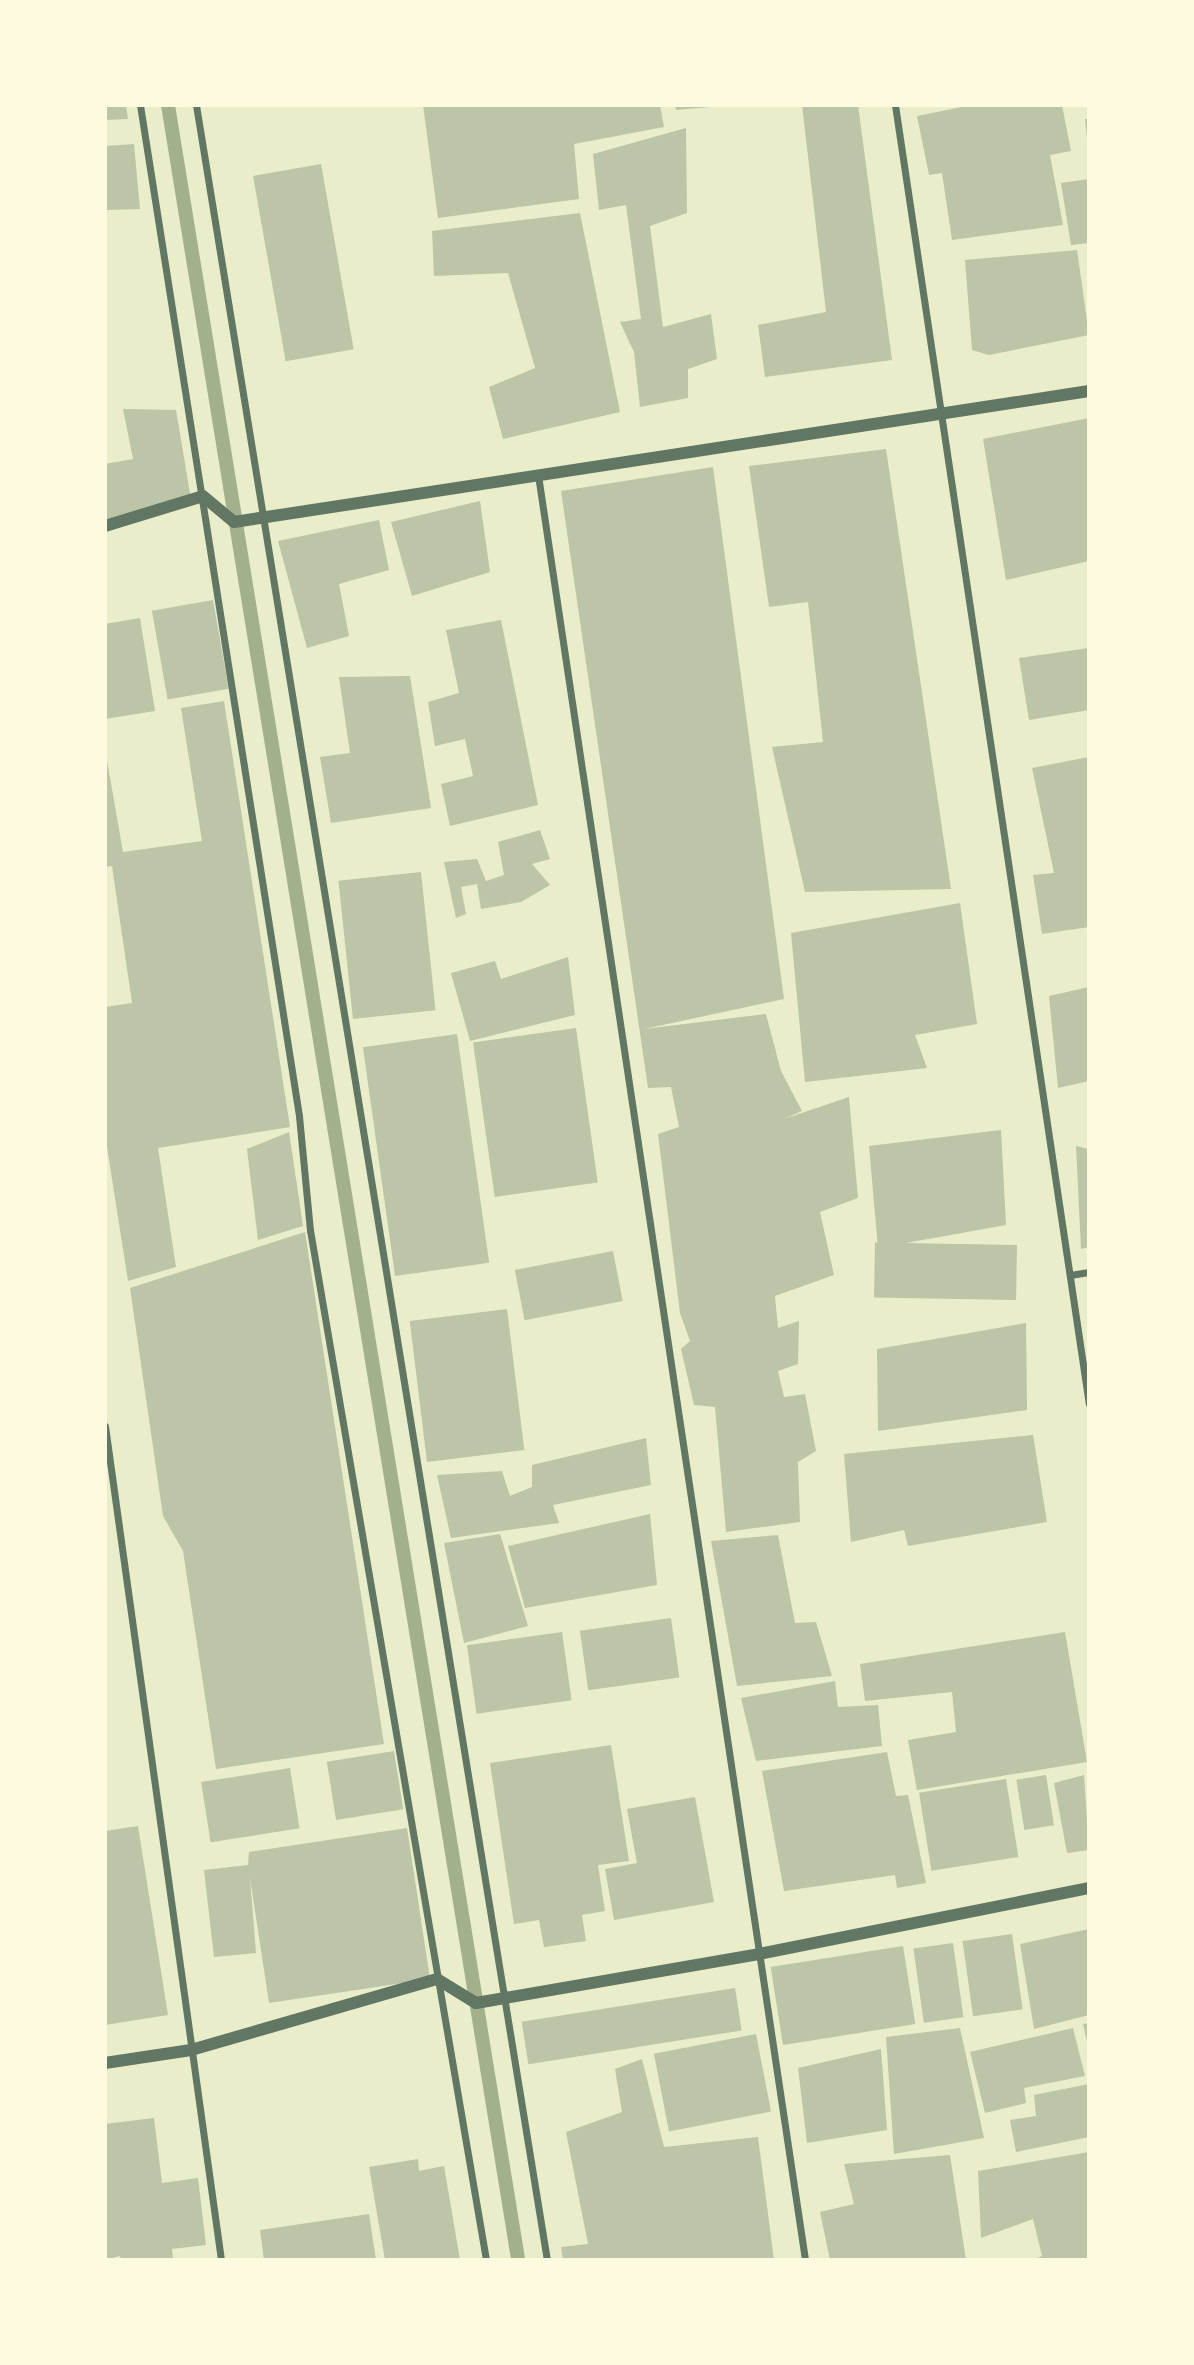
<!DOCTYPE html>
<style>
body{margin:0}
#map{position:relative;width:1194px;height:2365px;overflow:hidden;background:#e9edc9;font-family:"Nunito Sans",sans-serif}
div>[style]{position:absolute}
.stream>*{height:14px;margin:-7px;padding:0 7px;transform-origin:7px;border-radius:7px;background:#a3b18a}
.building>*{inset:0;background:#bcc5a7;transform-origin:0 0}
.minor>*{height:7px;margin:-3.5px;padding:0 3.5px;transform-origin:3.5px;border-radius:3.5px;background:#617663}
.tertiary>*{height:12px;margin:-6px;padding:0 6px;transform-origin:6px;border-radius:6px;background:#617663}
span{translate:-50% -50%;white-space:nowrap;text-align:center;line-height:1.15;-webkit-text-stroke:7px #fefae0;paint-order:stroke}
.frame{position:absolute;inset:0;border:107px solid #fefae0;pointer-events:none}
</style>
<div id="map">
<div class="stream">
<div style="left:168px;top:105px;width:2183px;rotate:80.77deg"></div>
</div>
<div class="building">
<div style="clip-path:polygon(105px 105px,126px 105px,128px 119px,105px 120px)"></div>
<div style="clip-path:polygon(423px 105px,660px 105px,664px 127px,574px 144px,579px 199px,438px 218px)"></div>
<div style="clip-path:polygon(675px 105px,710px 105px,710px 107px,676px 110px)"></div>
<div style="clip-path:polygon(802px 105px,858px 105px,892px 360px,765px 377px,758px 325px,826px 312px)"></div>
<div style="clip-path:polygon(972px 105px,1062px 105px,1071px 151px,1050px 155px,1063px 225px,952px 240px,942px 173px,929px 175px,917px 116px)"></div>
<div style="clip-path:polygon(1085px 119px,1089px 119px,1089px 137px,1087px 137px)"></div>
<div style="clip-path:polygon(686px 128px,687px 213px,650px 226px,663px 327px,711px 314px,717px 359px,688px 369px,688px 398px,640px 407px,634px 352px,620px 322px,641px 319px,626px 205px,599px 210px,593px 154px)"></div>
<div style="clip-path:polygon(134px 144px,140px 209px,105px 210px,105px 146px)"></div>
<div style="left:321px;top:164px;width:188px;height:69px;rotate:80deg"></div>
<div style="clip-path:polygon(1089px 179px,1089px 243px,1071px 245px,1061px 183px)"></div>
<div style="clip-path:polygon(580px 213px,620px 412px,503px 439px,489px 387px,535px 368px,508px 273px,434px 276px,432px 231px)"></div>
<div style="clip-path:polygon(1077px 250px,1089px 335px,989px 355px,972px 350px,965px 260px)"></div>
<div style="clip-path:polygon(123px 409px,176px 410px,192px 505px,105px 520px,105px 464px,133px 459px)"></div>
<div style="clip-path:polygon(1089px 418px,1089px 561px,1006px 580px,983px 439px)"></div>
<div style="clip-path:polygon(886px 449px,951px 889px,805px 892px,772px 747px,823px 742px,808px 602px,769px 607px,749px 466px)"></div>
<div style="clip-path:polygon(713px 467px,784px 999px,644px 1029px,766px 1014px,781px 1071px,802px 1111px,784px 1119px,849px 1097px,858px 1198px,820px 1212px,834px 1275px,775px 1296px,778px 1328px,799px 1321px,798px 1364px,778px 1371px,784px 1397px,805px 1394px,816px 1451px,798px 1462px,800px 1522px,726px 1532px,715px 1407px,694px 1405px,681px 1349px,690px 1341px,680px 1313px,658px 1134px,679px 1127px,671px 1087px,648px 1088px,561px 491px)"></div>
<div style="clip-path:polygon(480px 501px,490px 572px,412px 596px,391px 522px)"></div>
<div style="clip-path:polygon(379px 520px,389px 570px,339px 584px,349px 636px,307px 648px,278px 541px)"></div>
<div style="left:213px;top:600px;width:90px;height:62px;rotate:80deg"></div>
<div style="clip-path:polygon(140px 618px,155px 711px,105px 719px,105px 624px)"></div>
<div style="clip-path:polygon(501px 620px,538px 805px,450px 826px,441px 784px,473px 776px,465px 739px,435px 746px,428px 702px,459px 693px,446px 630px)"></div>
<div style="clip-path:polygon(1089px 648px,1089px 710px,1029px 720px,1019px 658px)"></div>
<div style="clip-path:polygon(410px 676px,431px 808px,331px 823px,320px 757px,350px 753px,339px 677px)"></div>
<div style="clip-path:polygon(224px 701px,290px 1127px,158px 1148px,176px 1267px,128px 1281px,105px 1134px,105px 1007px,132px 1003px,112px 866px,105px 867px,105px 749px,123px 852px,202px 841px,181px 708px)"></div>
<div style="clip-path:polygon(1089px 757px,1089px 927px,1042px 934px,1033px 875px,1054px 873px,1032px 768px)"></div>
<div style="clip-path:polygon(540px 830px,550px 859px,532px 864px,550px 885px,521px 902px,481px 909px,477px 884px,461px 887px,466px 914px,456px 918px,444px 862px,477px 859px,486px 881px,504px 875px,498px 842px)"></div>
<div style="left:421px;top:872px;width:139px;height:83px;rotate:84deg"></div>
<div style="clip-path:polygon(960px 903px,977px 1024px,915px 1035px,927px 1068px,805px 1082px,791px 933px)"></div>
<div style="clip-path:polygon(568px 957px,575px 1015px,470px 1041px,451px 973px,495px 961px,501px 979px)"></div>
<div style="clip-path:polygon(1089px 987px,1089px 1081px,1058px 1088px,1049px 996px)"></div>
<div style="left:576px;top:1028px;width:156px;height:104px;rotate:82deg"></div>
<div style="left:457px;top:1034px;width:231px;height:95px;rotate:82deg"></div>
<div style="clip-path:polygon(1001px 1130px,1006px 1225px,878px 1248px,869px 1146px)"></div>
<div style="clip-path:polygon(289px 1132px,303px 1226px,258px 1240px,247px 1149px)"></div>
<div style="clip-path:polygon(1076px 1146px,1089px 1149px,1089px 1247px,1081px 1249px)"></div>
<div style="clip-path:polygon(305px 1232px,384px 1744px,216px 1769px,183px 1551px,163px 1516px,130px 1288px)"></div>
<div style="left:1017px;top:1245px;width:55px;height:142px;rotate:91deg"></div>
<div style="left:613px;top:1251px;width:51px;height:100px;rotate:79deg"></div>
<div style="left:507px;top:1309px;width:142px;height:98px;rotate:83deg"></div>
<div style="clip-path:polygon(1026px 1323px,1027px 1410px,878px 1431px,877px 1349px)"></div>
<div style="clip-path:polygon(1033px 1435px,1047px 1522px,908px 1546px,904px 1530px,851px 1542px,844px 1454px)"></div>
<div style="clip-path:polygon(646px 1438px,651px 1485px,553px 1505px,559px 1523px,451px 1538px,437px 1475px,502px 1471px,510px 1496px,532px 1487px,532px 1465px)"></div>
<div style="clip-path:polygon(650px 1514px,657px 1585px,525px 1608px,508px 1546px)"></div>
<div style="clip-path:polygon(500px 1534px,528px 1626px,464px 1643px,444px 1543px)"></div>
<div style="clip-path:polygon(778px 1535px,795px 1623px,816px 1622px,832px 1676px,737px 1686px,711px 1541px)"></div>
<div style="left:671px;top:1618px;width:60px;height:92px;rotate:82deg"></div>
<div style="left:562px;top:1632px;width:69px;height:96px;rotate:82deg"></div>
<div style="clip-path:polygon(1065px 1632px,1087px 1762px,917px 1790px,908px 1740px,956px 1732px,952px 1692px,865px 1701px,860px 1664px)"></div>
<div style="clip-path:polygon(835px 1681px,838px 1707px,878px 1705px,882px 1746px,756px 1761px,741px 1698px)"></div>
<div style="clip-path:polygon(611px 1745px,629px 1861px,598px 1865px,605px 1911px,582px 1915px,586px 1941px,544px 1947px,539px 1920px,514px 1924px,490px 1763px)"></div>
<div style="left:394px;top:1751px;width:59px;height:68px;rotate:81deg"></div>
<div style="clip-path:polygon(887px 1752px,896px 1796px,908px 1795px,926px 1883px,897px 1888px,895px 1875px,784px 1891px,762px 1771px)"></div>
<div style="left:290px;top:1768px;width:61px;height:90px;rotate:81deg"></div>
<div style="left:1046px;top:1775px;width:51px;height:30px;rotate:81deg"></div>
<div style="clip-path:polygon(1084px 1775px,1089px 1850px,1067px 1853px,1054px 1783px)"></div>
<div style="left:1006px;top:1779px;width:79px;height:88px;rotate:81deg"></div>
<div style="clip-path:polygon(695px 1797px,714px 1902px,614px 1920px,605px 1869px,637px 1863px,627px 1809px)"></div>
<div style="clip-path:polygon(138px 1826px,168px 2015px,105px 2025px,105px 1831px)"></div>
<div style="clip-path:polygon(407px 1828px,430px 1979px,269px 2003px,250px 1878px,256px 1953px,214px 1957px,204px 1870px,248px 1865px,249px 1852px)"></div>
<div style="clip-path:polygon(1089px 1929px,1089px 2015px,1034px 2029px,1020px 1944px)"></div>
<div style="left:1012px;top:1934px;width:76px;height:50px;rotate:82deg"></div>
<div style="left:953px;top:1943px;width:75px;height:40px;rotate:82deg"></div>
<div style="left:903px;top:1946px;width:79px;height:134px;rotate:81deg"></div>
<div style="left:735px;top:1988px;width:43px;height:216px;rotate:81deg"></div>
<div style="clip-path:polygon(1089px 2023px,1089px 2046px,1088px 2046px,1083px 2024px)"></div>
<div style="clip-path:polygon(960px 2028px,984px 2138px,894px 2154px,886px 2037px)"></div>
<div style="clip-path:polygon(1073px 2028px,1085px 2076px,1024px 2088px,1026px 2103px,985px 2113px,970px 2052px)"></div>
<div style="left:756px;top:2034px;width:79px;height:104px;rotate:79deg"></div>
<div style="clip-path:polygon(881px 2049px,887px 2130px,807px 2143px,798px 2068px)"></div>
<div style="clip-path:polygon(642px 2059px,664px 2147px,758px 2137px,774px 2260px,563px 2260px,561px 2247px,588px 2244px,566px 2132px,622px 2112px,615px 2069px)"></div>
<div style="clip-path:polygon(1089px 2084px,1089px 2137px,1016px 2152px,1010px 2120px,1036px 2116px,1034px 2095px)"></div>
<div style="clip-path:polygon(154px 2118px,162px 2183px,198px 2178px,206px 2245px,172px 2249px,173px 2260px,121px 2260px,120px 2256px,105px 2260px,105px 2124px)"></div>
<div style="clip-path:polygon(1089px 2152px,1089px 2260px,1033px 2260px,1042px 2256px,1033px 2219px,981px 2238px,978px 2171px)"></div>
<div style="clip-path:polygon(950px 2155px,966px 2260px,830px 2260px,820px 2212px,854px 2204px,844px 2164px)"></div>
<div style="clip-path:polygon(418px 2159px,419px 2171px,444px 2166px,460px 2260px,385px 2260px,369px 2167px)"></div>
<div style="clip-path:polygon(369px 2214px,376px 2260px,264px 2260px,260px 2230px)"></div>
</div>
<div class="minor">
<div style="left:140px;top:105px;width:1023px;rotate:81.06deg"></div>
<div style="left:299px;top:1116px;width:115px;rotate:84.5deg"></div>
<div style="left:310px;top:1230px;width:1045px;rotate:80.3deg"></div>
<div style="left:196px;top:105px;width:2183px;rotate:80.75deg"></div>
<div style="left:895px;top:105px;width:1313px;rotate:81.51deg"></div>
<div style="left:538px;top:475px;width:1805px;rotate:81.49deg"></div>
<div style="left:1070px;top:1275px;width:19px;rotate:-9deg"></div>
<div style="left:105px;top:1426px;width:842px;rotate:82.08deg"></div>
</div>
<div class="tertiary">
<div style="left:105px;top:526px;width:102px;rotate:-17deg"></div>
<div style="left:203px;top:496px;width:40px;rotate:40deg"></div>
<div style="left:234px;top:522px;width:865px;rotate:-8.71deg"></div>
<div style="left:105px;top:2063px;width:87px;rotate:-8.6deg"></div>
<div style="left:191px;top:2050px;width:256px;rotate:-16.1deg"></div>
<div style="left:437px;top:1979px;width:46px;rotate:31.6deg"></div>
<div style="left:476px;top:2003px;width:287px;rotate:-9.8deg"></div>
<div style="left:759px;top:1954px;width:337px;rotate:-11.3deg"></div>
</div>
<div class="frame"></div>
</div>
